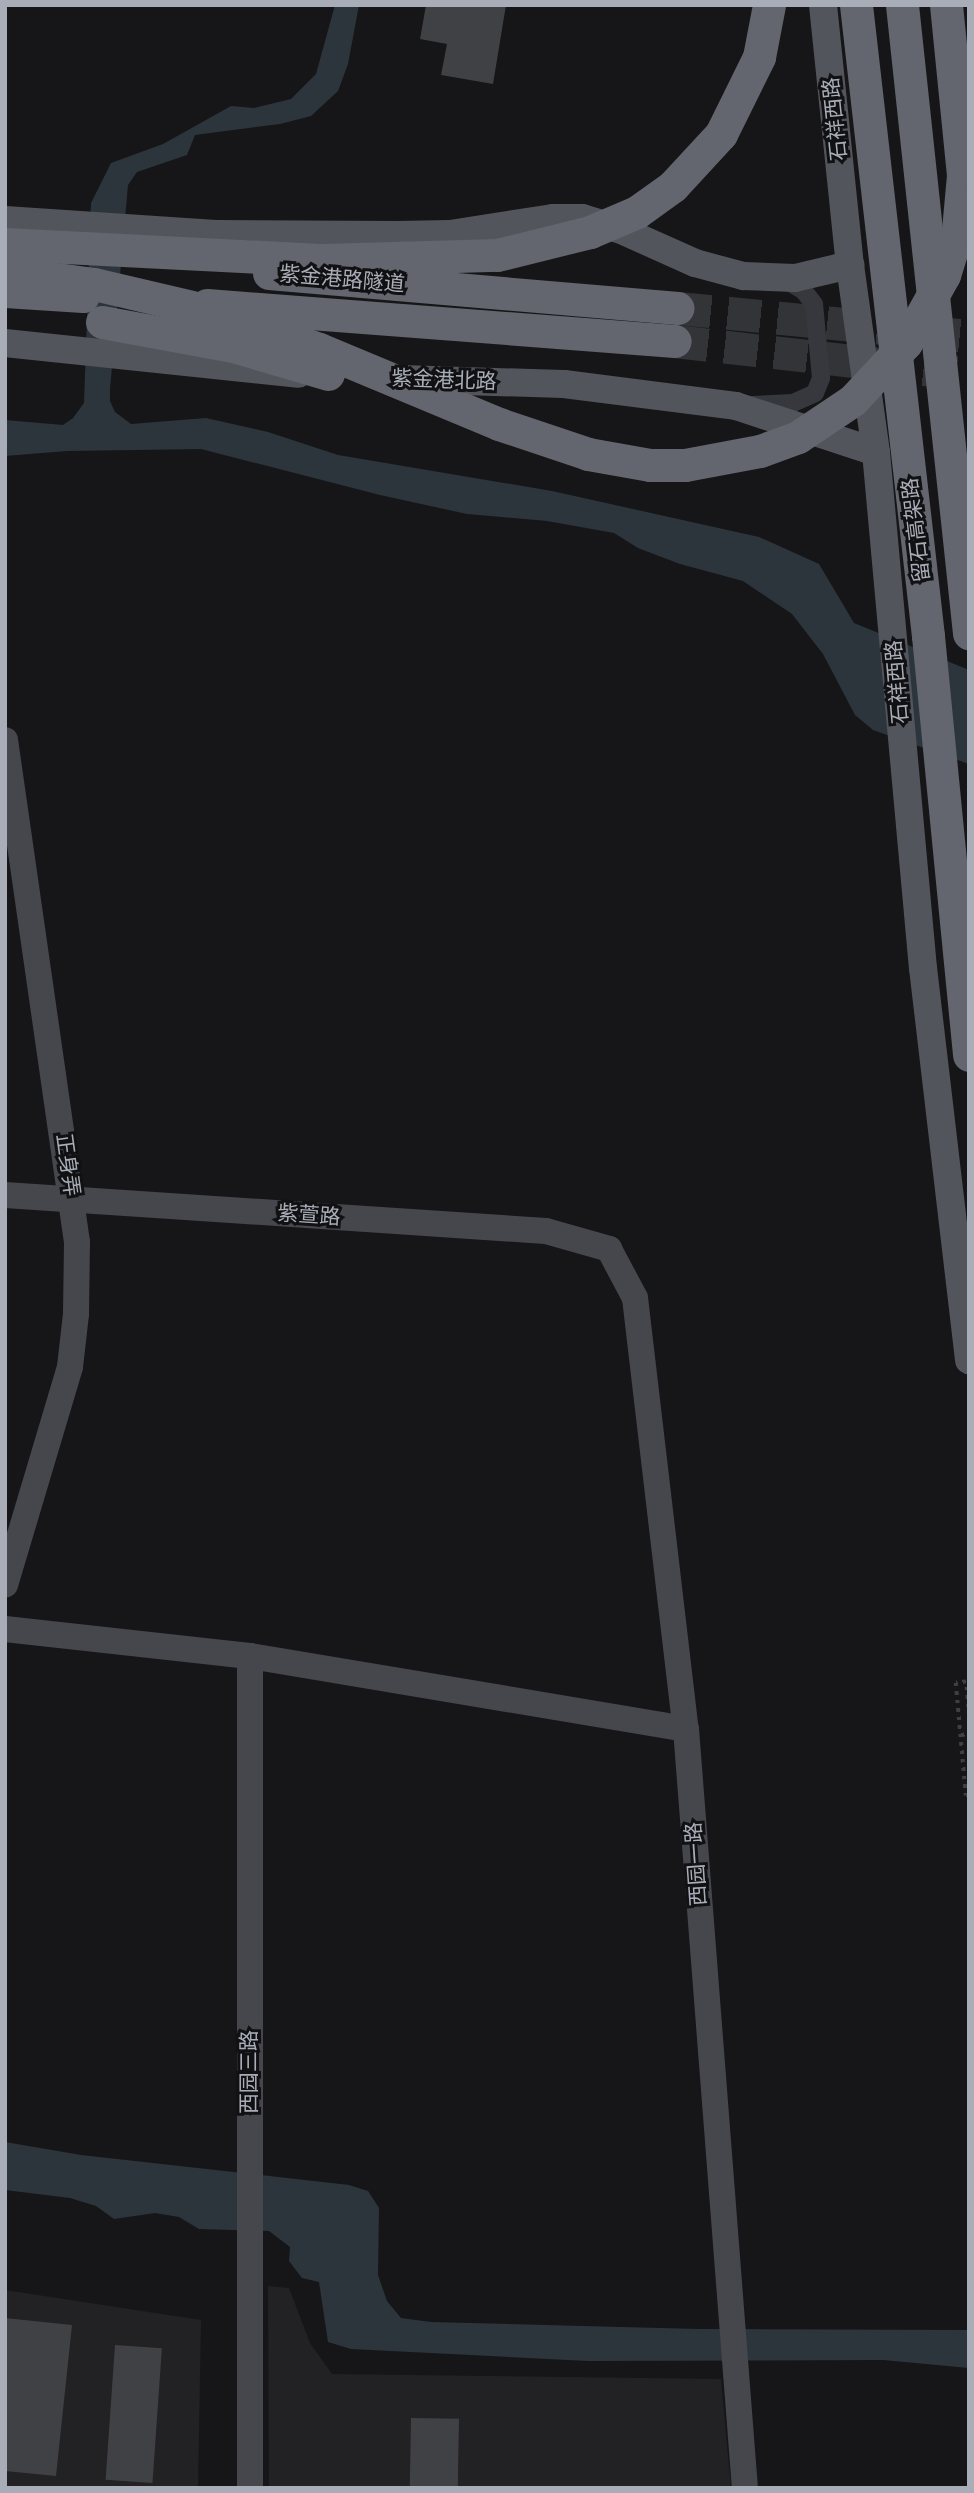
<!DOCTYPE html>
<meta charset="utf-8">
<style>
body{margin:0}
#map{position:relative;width:974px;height:2493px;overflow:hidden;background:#161618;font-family:"PT Sans Narrow","Noto Sans SC",sans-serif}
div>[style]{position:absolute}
.built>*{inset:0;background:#222225}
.water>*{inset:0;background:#2c353c}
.building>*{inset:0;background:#404145;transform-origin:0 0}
.highway-tunnel>*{height:33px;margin-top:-16.5px;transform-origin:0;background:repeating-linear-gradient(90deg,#333438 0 33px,transparent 0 50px)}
.path>*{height:3.5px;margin-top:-1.75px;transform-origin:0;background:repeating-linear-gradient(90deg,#3d3f44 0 3.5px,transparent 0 8.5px)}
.street>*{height:18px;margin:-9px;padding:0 9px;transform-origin:9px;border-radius:9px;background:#37383d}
.secondary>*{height:26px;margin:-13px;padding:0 13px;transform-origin:13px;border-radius:13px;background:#45474d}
.primary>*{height:28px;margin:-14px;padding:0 14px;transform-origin:14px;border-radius:14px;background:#53555c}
.highway>*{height:33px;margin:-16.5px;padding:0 16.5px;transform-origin:16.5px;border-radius:16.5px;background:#63666e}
.highway-bridge>*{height:33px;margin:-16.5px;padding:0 16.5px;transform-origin:16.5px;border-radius:16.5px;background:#63666e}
span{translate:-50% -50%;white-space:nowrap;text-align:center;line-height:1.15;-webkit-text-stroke:6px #111113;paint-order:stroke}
.street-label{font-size:21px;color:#a8adb8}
.frame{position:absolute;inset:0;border:7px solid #a8adb8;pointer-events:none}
</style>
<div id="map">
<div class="built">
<div style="clip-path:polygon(268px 2286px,289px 2288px,310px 2343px,332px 2374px,721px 2379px,731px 2488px,269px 2488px)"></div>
<div style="clip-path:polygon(5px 2290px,201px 2320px,198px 2488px,5px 2488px)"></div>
</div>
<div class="water">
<div style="clip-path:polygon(335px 5px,359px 5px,348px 64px,338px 91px,311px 116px,280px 124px,195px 135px,187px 155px,137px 172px,128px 185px,110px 389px,110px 401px,115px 412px,131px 424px,206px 418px,268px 432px,338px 455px,552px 491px,759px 537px,819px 564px,854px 623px,969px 670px,969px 764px,873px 730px,855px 715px,823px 654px,792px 614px,743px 581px,680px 564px,638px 548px,614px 533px,547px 521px,467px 514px,380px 495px,201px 449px,67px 451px,5px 456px,5px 420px,63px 425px,73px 418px,84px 403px,91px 203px,111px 163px,163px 144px,231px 106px,254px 108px,291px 99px,316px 74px)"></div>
<div style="clip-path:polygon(5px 2142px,81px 2155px,349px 2185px,368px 2191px,379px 2208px,378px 2275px,387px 2301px,401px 2318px,431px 2322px,698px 2329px,969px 2330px,969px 2368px,883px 2360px,588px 2361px,351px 2349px,328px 2342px,319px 2282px,302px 2278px,289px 2261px,290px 2247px,269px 2231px,199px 2229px,179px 2217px,155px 2213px,114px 2219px,96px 2206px,70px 2198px,5px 2190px)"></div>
</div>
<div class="building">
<div style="clip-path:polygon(426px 5px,506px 5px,493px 84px,441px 75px,447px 44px,420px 39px)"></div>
<div style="clip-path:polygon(5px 2318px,72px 2325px,56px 2476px,5px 2471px)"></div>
<div style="left:115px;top:2345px;width:47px;height:135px;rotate:4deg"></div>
<div style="left:411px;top:2418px;width:48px;height:70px;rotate:1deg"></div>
</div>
<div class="highway-tunnel">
<div style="left:678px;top:308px;width:292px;rotate:5.5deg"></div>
<div style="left:675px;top:341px;width:296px;rotate:6.4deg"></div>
</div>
<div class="path">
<div style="left:969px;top:1716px;width:34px;rotate:-95deg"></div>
<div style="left:966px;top:1682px;width:10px;rotate:174deg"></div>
<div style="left:956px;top:1683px;width:113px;rotate:84.9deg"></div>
<div style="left:966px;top:1796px;width:3px;rotate:-18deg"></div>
<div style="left:961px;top:1735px;width:8px;rotate:-7deg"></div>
</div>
<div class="street">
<div style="left:753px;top:405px;width:40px;rotate:-2.9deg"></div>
<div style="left:793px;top:403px;width:24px;rotate:-24deg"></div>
<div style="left:815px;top:393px;width:16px;rotate:-68deg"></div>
<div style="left:821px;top:378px;width:74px;rotate:-95.4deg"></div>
<div style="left:814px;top:304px;width:16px;rotate:-128deg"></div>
<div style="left:804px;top:291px;width:26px;rotate:-149deg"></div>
</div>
<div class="secondary">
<div style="left:5px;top:740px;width:507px;rotate:81.84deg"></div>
<div style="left:77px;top:1242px;width:72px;rotate:90.8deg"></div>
<div style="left:76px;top:1314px;width:53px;rotate:96.5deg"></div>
<div style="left:70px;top:1367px;width:227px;rotate:106.6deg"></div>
<div style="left:5px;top:1195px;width:542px;rotate:3.81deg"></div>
<div style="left:546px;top:1231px;width:66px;rotate:15.9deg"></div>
<div style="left:609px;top:1249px;width:55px;rotate:62deg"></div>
<div style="left:635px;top:1298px;width:434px;rotate:83.3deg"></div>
<div style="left:686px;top:1729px;width:761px;rotate:85.56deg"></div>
<div style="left:5px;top:1629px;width:246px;rotate:6.3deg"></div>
<div style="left:250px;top:1656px;width:442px;rotate:9.5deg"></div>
<div style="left:250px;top:2488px;width:832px;rotate:-90deg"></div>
</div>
<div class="primary">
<div style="left:823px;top:5px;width:261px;rotate:84.1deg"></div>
<div style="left:850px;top:265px;width:189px;rotate:82.1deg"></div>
<div style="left:876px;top:452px;width:518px;rotate:84.8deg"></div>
<div style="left:923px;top:968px;width:395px;rotate:83.3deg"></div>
<div style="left:5px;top:220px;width:211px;rotate:3.8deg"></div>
<div style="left:216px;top:234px;width:182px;rotate:0.3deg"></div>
<div style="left:398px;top:235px;width:52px;rotate:-1.1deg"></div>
<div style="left:450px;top:234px;width:104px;rotate:-8.8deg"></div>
<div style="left:553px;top:218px;width:29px"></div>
<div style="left:582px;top:218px;width:39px;rotate:17deg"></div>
<div style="left:619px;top:229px;width:83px;rotate:24.1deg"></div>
<div style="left:695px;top:263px;width:50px;rotate:15.2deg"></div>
<div style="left:743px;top:276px;width:52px;rotate:2.2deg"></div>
<div style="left:795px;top:278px;width:57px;rotate:-13.3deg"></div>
<div style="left:5px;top:343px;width:295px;rotate:6deg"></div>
<div style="left:402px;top:379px;width:162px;rotate:1.8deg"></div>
<div style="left:564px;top:384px;width:173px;rotate:7.3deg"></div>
<div style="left:736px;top:406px;width:147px;rotate:18.2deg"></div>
</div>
<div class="highway">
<div style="left:856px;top:5px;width:635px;rotate:83.49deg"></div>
<div style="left:928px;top:636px;width:421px;rotate:84.4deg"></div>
<div style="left:902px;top:5px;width:632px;rotate:83.91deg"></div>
<div style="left:269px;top:273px;width:410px;rotate:4.9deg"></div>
<div style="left:5px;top:291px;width:78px;rotate:3.7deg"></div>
<div style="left:207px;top:305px;width:469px;rotate:4.4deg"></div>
</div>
<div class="highway-bridge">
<div style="left:5px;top:244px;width:319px;rotate:2.9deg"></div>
<div style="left:324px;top:260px;width:173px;rotate:-1.7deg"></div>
<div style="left:497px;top:255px;width:96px;rotate:-13.9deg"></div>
<div style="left:590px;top:232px;width:51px;rotate:-23.1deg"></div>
<div style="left:637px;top:212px;width:44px;rotate:-35.8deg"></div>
<div style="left:673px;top:186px;width:71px;rotate:-47.3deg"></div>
<div style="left:721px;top:134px;width:86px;rotate:-63.7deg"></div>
<div style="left:759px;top:57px;width:53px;rotate:-79.1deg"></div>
<div style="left:5px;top:272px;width:90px;rotate:7.7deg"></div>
<div style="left:94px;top:284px;width:122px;rotate:13.2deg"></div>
<div style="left:213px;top:312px;width:112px;rotate:19.2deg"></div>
<div style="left:319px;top:349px;width:195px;rotate:22.6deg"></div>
<div style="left:499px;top:424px;width:94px;rotate:18.6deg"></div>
<div style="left:588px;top:454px;width:63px;rotate:10.1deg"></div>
<div style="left:650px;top:465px;width:35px"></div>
<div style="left:685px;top:465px;width:76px;rotate:-10.6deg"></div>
<div style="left:760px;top:451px;width:40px;rotate:-20.2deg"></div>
<div style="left:798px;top:437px;width:66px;rotate:-33.9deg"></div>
<div style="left:853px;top:400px;width:78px;rotate:-47.1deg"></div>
<div style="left:906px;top:343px;width:78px;rotate:-60.8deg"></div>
<div style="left:944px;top:275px;width:47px;rotate:-72.7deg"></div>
<div style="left:958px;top:230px;width:55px;rotate:-84.8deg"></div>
<div style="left:963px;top:175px;width:171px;rotate:-95.7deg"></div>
<div style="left:102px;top:322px;width:133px;rotate:10.4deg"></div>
<div style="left:233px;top:346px;width:99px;rotate:16.4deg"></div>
</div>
<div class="street-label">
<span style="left:835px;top:119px;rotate:-96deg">石祥西路</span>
<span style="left:342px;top:279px;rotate:5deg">紫金港路隧道</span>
<span style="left:444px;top:380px;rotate:2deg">紫金港北路</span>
<span style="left:916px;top:530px;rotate:-97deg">留石高架路</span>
<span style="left:897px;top:682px;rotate:-95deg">石祥西路</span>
<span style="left:68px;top:1165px;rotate:82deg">正身弄</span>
<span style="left:309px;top:1215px;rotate:4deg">紫萱路</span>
<span style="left:696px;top:1864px;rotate:-94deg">西园一路</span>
<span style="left:249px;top:2072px;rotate:-90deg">西园三路</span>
</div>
<div class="frame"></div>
</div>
